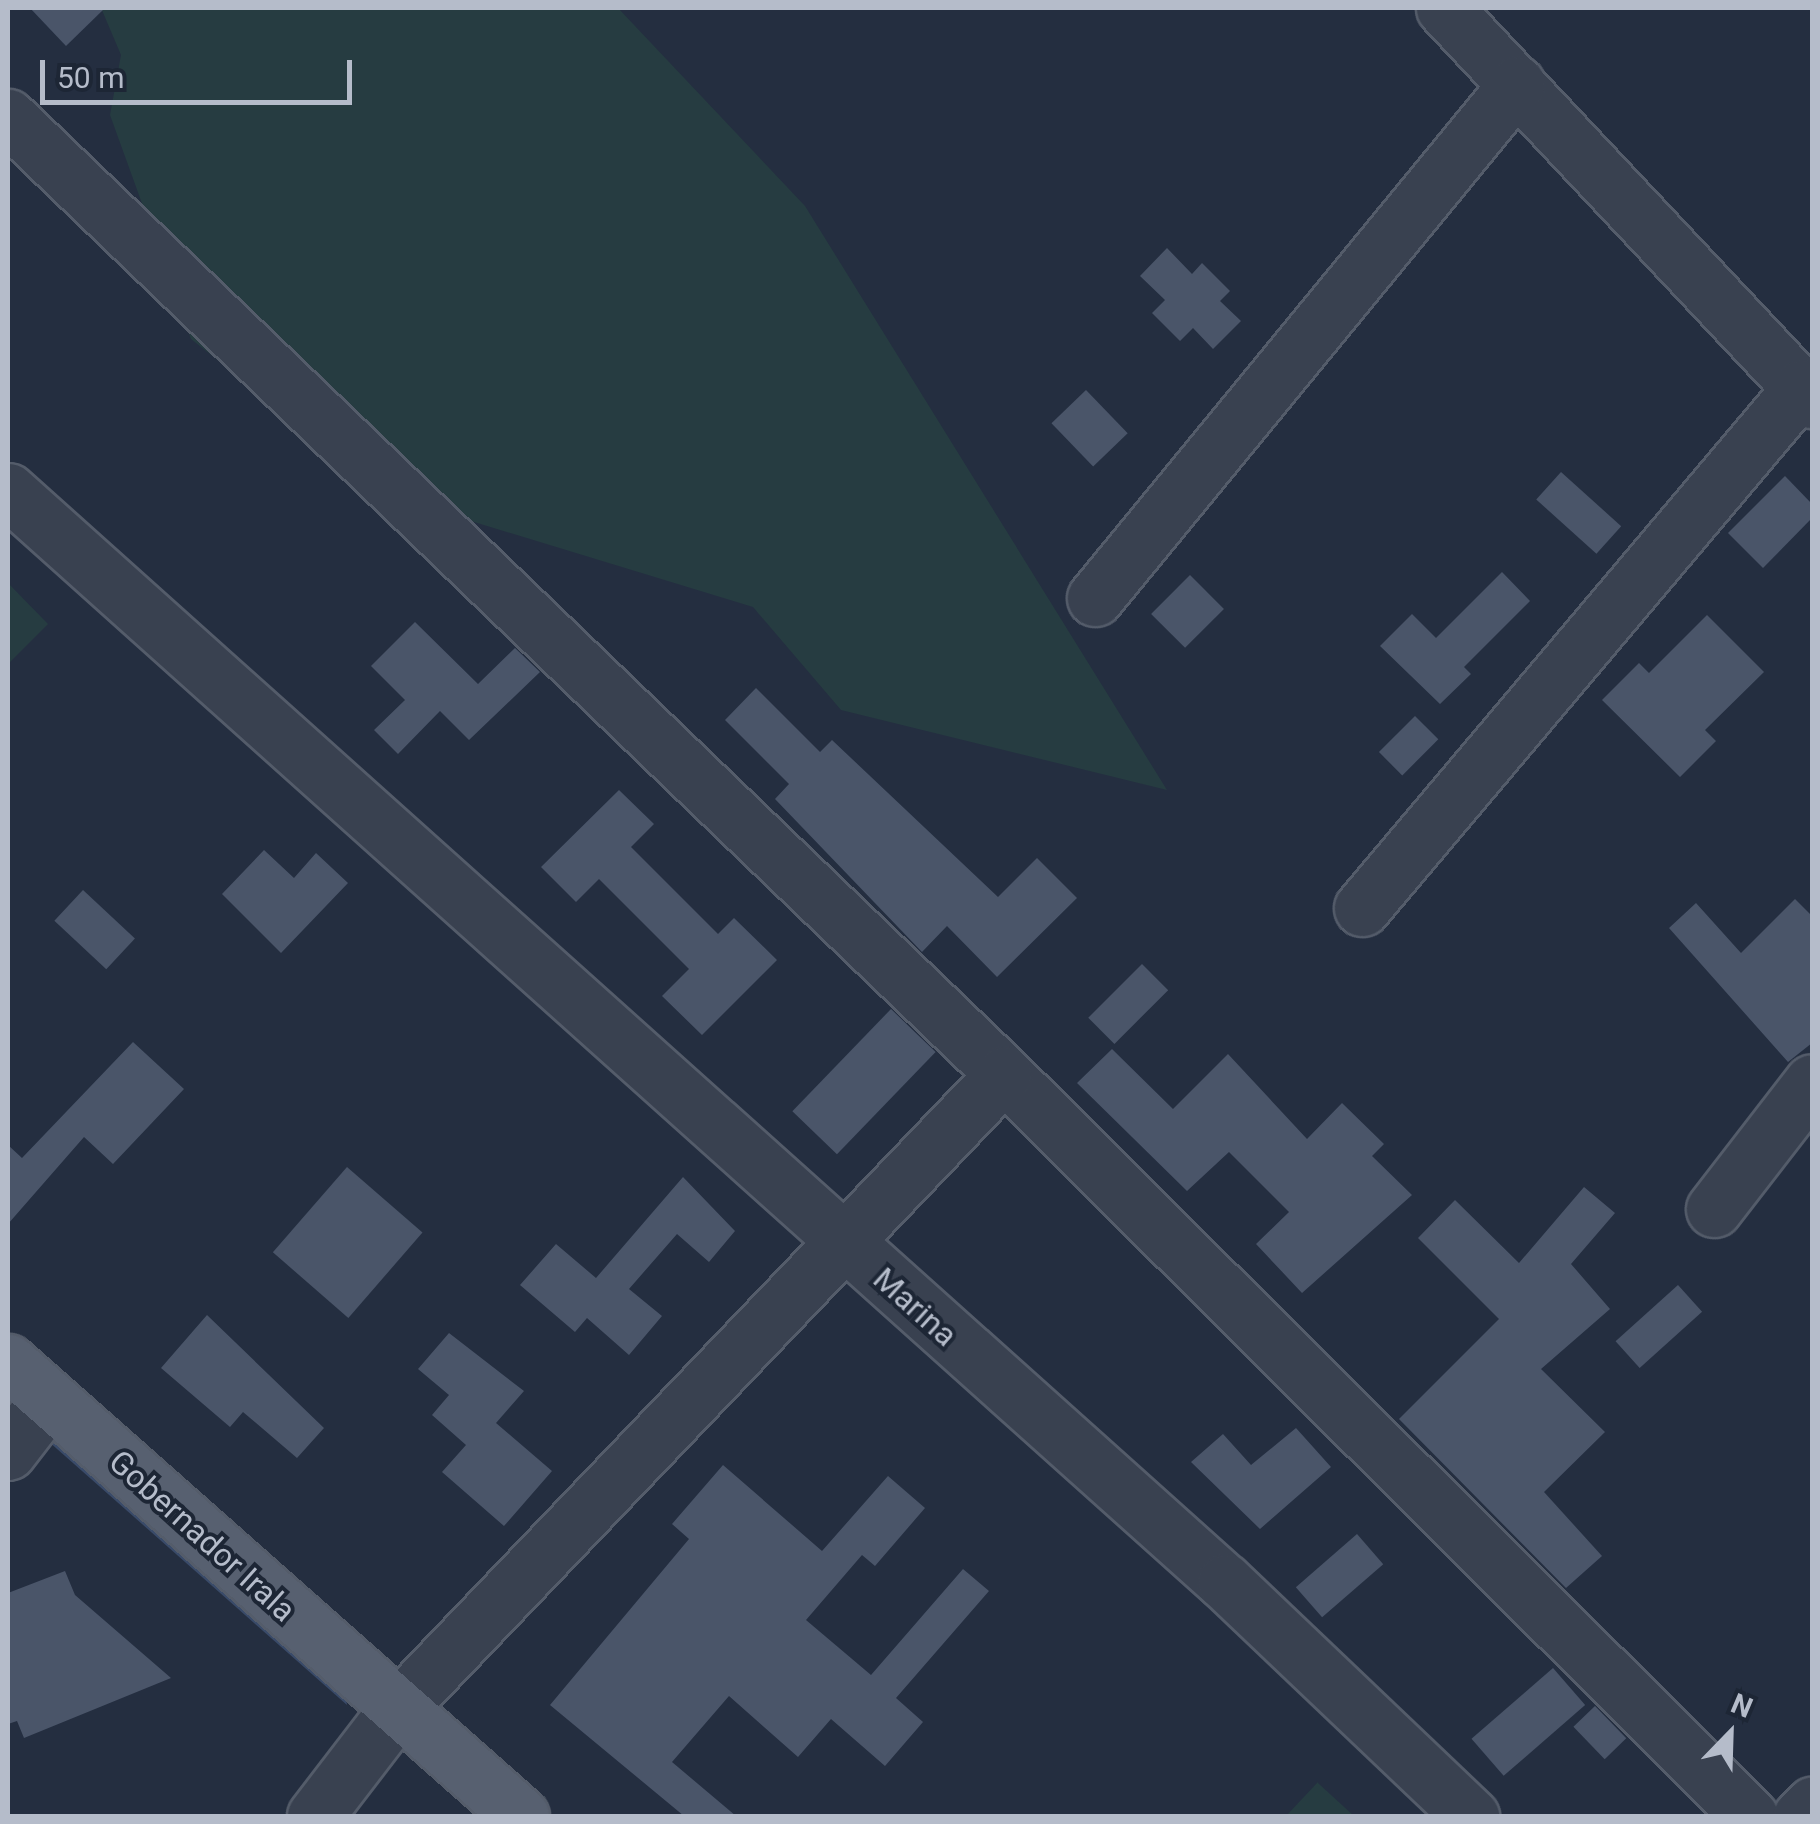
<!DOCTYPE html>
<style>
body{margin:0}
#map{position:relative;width:1820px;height:1824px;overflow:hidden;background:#242e40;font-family:Roboto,sans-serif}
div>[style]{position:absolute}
.green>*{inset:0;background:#263c41}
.water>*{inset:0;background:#3a4b69}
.building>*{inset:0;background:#4a5569;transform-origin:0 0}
.roads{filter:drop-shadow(2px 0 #545c6a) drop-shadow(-2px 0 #545c6a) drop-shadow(0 2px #545c6a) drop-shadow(0 -2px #545c6a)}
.minor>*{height:55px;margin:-27.5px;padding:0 27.5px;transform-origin:27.5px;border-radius:27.5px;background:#394150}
.major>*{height:55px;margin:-27.5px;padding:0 27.5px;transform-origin:27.5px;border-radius:27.5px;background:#576070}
span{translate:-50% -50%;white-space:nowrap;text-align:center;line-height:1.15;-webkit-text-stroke:8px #1d2635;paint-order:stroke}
.street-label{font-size:32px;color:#b5bcca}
.frame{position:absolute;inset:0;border:10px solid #b5bcca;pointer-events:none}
.north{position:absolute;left:1680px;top:1684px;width:100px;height:100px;-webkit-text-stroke:8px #1d2635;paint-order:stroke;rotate:23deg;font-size:28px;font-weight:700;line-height:40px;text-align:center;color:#b5bcca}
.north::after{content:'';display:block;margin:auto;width:35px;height:45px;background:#b5bcca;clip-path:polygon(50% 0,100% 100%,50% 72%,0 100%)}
.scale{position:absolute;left:40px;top:60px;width:312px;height:45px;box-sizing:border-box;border:5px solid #b5bcca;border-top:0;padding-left:12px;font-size:30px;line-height:35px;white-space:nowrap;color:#b5bcca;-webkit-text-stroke:8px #1d2635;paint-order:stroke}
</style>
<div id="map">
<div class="green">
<div style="clip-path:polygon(101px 8px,618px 8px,805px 206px,1167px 790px,841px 710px,753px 607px,389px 496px,191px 339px,110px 115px,121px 55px)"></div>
<div style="clip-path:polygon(8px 583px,48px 624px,8px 664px,8px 582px)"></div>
<div style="clip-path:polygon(1318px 1782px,1318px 1783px,1354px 1816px,1286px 1816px)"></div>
</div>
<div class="water">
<div style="clip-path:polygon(48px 1441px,63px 1441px,345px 1693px,347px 1705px)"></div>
</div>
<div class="building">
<div style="clip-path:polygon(30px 8px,105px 8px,66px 46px)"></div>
<div style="clip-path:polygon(1167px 248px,1192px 274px,1202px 263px,1230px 291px,1220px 301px,1241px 321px,1213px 349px,1193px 328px,1180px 341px,1152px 313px,1165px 300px,1140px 276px)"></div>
<div style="left:1086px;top:390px;width:60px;height:48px;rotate:46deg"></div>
<div style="left:1561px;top:472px;width:81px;height:37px;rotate:42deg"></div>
<div style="clip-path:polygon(1785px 476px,1812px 504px,1812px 518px,1763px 568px,1728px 533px)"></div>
<div style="clip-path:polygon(1502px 572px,1530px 601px,1464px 667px,1471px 674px,1440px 704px,1380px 646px,1412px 614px,1436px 638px)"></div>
<div style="left:1190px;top:575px;width:48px;height:55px;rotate:45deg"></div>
<div style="clip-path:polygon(1707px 615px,1764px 672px,1705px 730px,1716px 741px,1680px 777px,1602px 700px,1639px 663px,1649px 673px)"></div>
<div style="clip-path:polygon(415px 622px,478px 684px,515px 648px,540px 672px,469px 740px,440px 711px,398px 754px,374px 730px,405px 700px,371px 666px)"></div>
<div style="clip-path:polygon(756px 688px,820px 752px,832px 740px,998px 897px,1037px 858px,1077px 898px,997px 977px,947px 926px,922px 952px,775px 799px,789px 784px,725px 720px)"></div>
<div style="left:1415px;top:716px;width:33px;height:51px;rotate:45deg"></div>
<div style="clip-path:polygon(619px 790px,654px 824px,631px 847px,718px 934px,734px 918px,777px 960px,702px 1035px,662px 996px,689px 969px,599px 879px,576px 902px,541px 867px)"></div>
<div style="clip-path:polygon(264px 850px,294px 878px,316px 853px,348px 883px,281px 953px,222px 894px)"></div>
<div style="left:83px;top:890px;width:71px;height:42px;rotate:43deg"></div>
<div style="clip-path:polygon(1795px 899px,1812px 916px,1812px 1043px,1788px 1062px,1669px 928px,1696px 903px,1741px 953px)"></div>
<div style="left:1142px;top:964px;width:37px;height:76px;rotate:45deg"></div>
<div style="left:891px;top:1009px;width:62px;height:142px;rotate:44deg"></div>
<div style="clip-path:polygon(133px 1042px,184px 1089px,113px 1164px,84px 1137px,8px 1224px,8px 1145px,22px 1158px)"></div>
<div style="clip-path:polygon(1112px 1049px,1173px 1109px,1228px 1054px,1307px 1139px,1342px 1103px,1384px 1144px,1372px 1156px,1412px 1195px,1302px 1293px,1256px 1244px,1289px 1212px,1229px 1152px,1187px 1191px,1077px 1083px)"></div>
<div style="left:347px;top:1167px;width:100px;height:113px;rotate:41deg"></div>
<div style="clip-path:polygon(683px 1177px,735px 1231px,709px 1262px,677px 1234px,629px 1289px,662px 1316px,629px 1355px,587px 1318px,575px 1332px,520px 1285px,556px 1244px,596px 1278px)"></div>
<div style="clip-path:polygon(1584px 1187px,1615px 1213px,1571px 1264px,1610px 1309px,1541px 1369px,1605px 1432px,1544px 1492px,1602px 1556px,1566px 1588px,1399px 1419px,1499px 1319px,1418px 1238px,1455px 1200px,1519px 1263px)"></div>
<div style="left:1678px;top:1285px;width:36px;height:84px;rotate:48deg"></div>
<div style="clip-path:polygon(207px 1315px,324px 1428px,297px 1458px,243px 1412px,230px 1427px,161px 1368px)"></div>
<div style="clip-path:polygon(449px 1333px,524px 1391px,496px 1423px,552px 1471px,504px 1526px,442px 1472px,466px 1445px,432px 1415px,449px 1395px,418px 1369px)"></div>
<div style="clip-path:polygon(1296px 1428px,1331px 1467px,1260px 1529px,1191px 1462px,1223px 1434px,1251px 1465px)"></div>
<div style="clip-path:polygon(723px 1465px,822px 1551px,888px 1476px,925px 1508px,875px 1566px,862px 1555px,806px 1620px,871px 1675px,963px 1569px,989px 1591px,896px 1698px,923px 1722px,885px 1766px,831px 1719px,798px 1757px,729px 1696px,672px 1762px,736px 1816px,684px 1816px,550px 1705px,689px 1539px,672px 1524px)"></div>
<div style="left:1357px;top:1534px;width:40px;height:81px;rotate:49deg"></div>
<div style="clip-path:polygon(65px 1571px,75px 1595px,171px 1678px,24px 1738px,17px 1721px,8px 1724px,8px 1593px)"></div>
<div style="left:1553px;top:1668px;width:49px;height:108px;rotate:49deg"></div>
<div style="left:1595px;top:1706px;width:45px;height:30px;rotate:46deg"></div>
</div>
<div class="roads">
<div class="minor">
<div style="left:1444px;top:8px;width:538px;rotate:46.81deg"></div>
<div style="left:8px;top:117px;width:1381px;rotate:43.86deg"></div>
<div style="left:1004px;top:1074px;width:1052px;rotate:44.85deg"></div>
<div style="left:8px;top:491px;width:1634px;rotate:41.88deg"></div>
<div style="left:1225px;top:1582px;width:340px;rotate:43.6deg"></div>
<div style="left:1095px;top:598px;width:665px;rotate:-50.61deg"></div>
<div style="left:1362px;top:908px;width:681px;rotate:-49.83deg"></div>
<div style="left:1714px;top:1209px;width:160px;rotate:-52.3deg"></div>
<div style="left:8px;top:1452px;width:66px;rotate:-52.4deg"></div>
<div style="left:315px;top:1816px;width:135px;rotate:-52.5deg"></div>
<div style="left:397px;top:1709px;width:878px;rotate:-46.29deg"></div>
<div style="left:1801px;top:1816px;width:16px;rotate:-45deg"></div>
</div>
<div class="major">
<div style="left:8px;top:1362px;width:685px;rotate:41.51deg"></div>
</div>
</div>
<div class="street-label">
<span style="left:915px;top:1307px;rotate:42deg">Marina</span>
<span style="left:202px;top:1536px;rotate:42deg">Gobernador Irala</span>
</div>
<div class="frame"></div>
<div class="north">N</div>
<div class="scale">50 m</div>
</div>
